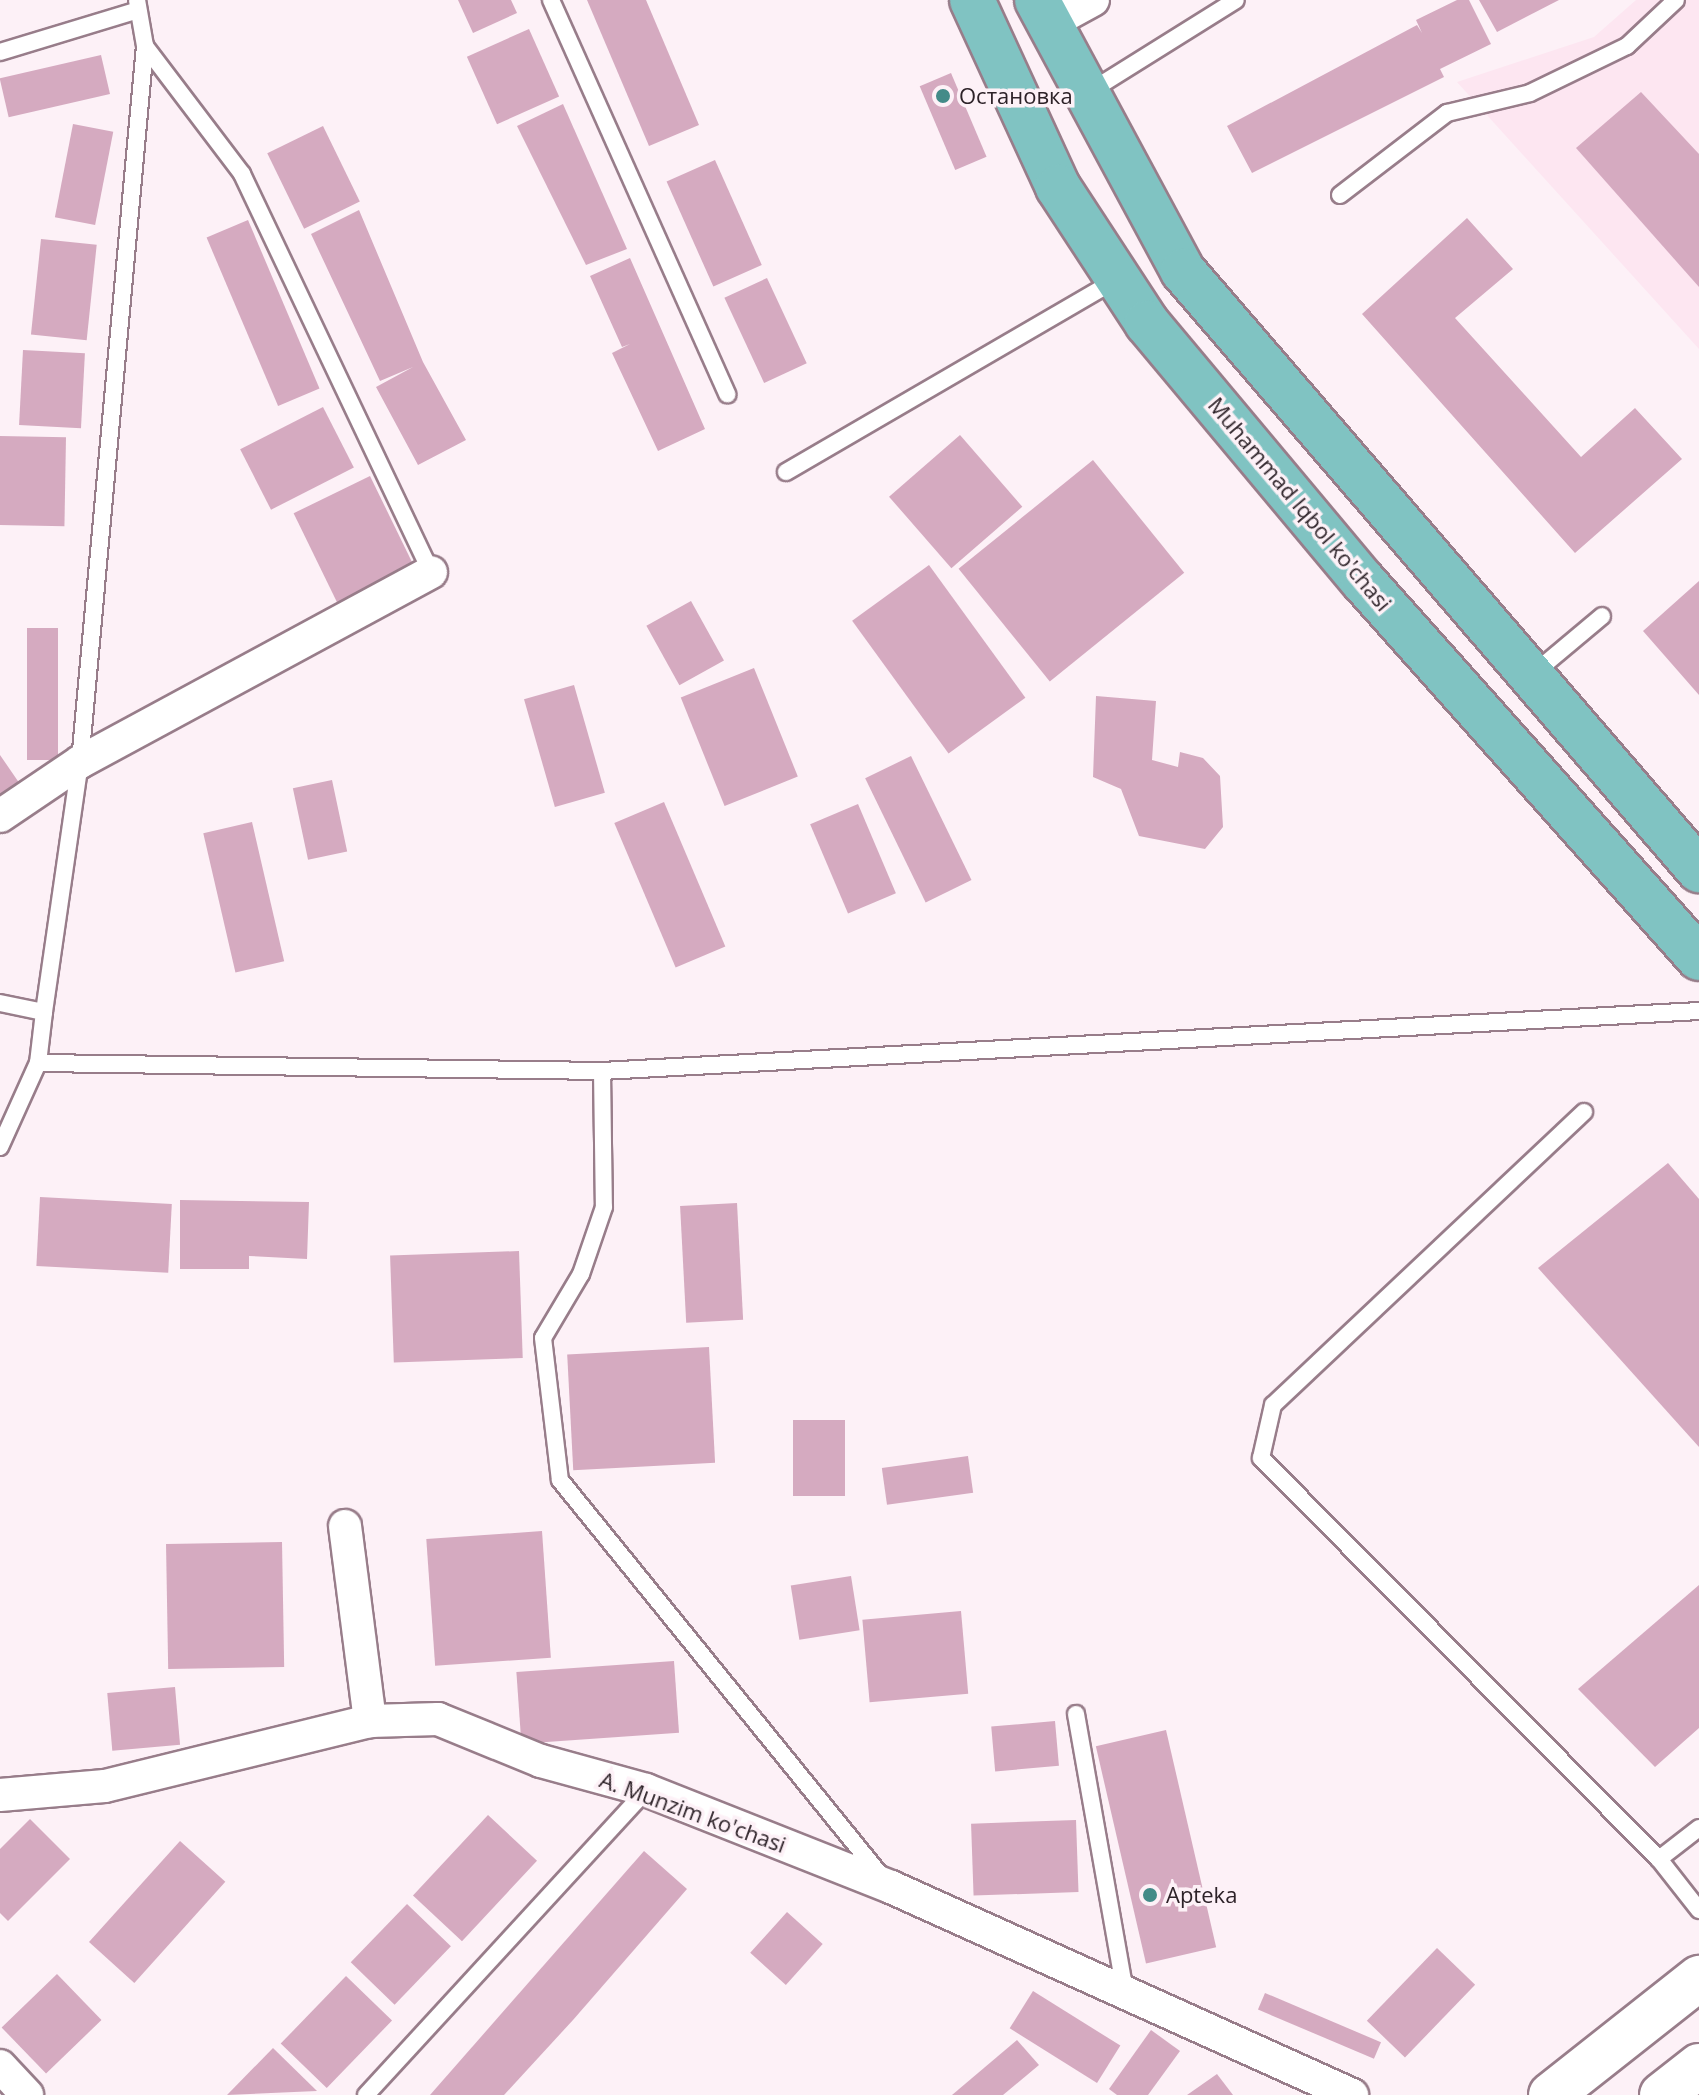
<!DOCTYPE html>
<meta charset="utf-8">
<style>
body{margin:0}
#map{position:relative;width:1699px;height:2095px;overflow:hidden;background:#fdf1f7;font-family:"Open Sans",sans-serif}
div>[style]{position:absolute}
.built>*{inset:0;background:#fde6f1}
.building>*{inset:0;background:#d5aac0;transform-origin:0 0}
.roads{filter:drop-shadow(2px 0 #987d8a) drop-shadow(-2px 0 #987d8a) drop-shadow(0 2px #987d8a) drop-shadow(0 -2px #987d8a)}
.service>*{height:16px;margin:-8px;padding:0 8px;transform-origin:8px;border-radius:8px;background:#fff}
.minor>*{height:32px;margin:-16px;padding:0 16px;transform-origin:16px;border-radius:16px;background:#fff}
.secondary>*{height:44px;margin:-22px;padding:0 22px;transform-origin:22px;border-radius:22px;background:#fff}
.primary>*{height:44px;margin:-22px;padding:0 22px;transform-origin:22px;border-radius:22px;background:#80c3c2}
.dots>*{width:22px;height:22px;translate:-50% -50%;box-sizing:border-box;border:4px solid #fdf1f7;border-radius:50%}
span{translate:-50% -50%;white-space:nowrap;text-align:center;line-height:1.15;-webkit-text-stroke:7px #fdf1f7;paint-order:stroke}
.poi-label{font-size:22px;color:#2d2228}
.left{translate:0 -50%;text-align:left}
.street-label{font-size:22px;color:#2d2228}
</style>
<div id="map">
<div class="built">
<div style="clip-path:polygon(1636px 0,1699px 0,1699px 349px,1457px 82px,1594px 37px)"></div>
</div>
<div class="building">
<div style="clip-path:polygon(458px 0,511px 0,517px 13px,473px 33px)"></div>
<div style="clip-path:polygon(587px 0,646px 0,699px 125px,649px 146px)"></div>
<div style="clip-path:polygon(1457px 0,1469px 0,1491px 44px,1440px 69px,1444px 77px,1252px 173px,1227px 126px,1417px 25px,1422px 33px,1416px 20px)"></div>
<div style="clip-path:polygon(1479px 0,1559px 0,1497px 32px)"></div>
<div style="left:529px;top:29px;width:74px;height:68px;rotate:66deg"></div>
<div style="left:101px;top:55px;width:40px;height:104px;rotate:77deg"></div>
<div style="left:951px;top:73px;width:91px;height:34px;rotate:67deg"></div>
<div style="clip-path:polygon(1641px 92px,1699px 154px,1699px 287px,1576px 148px)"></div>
<div style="clip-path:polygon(563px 104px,627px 249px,586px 265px,517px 126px)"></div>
<div style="left:73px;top:124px;width:41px;height:95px;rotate:11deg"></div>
<div style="left:323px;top:126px;width:84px;height:62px;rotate:64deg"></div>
<div style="left:715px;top:160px;width:115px;height:53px;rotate:66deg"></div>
<div style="clip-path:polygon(359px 210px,423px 362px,466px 440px,418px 465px,376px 387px,413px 367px,380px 381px,311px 234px)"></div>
<div style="clip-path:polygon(1467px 218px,1513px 269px,1455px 318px,1581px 457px,1635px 408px,1682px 459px,1575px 553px,1362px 314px)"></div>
<div style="left:248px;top:220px;width:183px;height:45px;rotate:67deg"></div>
<div style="left:41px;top:239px;width:56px;height:96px;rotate:6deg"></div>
<div style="clip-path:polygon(630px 258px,705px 429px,658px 451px,612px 353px,630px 344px,622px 347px,590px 276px)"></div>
<div style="left:767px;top:278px;width:94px;height:47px;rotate:65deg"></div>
<div style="left:23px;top:350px;width:62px;height:75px;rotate:3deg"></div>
<div style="left:323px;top:407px;width:68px;height:93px;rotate:63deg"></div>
<div style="left:960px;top:435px;width:95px;height:94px;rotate:49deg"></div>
<div style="left:0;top:436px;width:66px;height:89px;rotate:1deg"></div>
<div style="left:1093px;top:460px;width:145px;height:173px;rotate:51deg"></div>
<div style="left:370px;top:476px;width:106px;height:85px;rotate:64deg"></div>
<div style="left:929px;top:565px;width:164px;height:95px;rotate:54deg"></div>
<div style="clip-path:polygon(1699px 581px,1699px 695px,1643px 631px)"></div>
<div style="left:691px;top:601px;width:68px;height:51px;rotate:61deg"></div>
<div style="left:27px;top:628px;width:31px;height:132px"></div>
<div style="left:754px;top:668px;width:117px;height:79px;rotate:68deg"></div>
<div style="left:574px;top:685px;width:112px;height:52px;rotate:74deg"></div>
<div style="clip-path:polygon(1096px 696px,1156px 701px,1152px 760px,1178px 767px,1180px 752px,1203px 758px,1220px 776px,1223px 827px,1205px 849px,1139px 836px,1121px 789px,1093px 777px)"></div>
<div style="clip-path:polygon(0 755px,22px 787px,0 802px)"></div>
<div style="left:911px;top:756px;width:138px;height:51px;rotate:64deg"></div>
<div style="left:332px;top:780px;width:73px;height:40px;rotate:78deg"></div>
<div style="left:664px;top:802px;width:157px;height:54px;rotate:67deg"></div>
<div style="left:858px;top:804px;width:97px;height:52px;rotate:67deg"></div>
<div style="left:252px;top:822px;width:143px;height:50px;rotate:77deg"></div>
<div style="clip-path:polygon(1668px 1163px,1699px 1199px,1699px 1447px,1538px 1268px)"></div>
<div style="left:40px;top:1197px;width:132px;height:69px;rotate:3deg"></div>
<div style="clip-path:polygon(180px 1200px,309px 1202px,307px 1259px,249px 1256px,249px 1269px,180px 1269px)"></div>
<div style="left:737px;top:1203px;width:117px;height:57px;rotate:87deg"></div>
<div style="left:519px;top:1251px;width:107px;height:129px;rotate:88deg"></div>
<div style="left:709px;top:1347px;width:116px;height:142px;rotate:87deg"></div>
<div style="left:793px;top:1420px;width:52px;height:76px"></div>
<div style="left:968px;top:1456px;width:37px;height:87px;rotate:82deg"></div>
<div style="left:542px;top:1531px;width:127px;height:116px;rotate:86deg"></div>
<div style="left:282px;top:1542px;width:125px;height:116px;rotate:89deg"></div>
<div style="left:851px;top:1576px;width:55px;height:61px;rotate:81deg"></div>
<div style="clip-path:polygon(1699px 1585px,1699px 1728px,1655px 1767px,1578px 1689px)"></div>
<div style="left:961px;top:1611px;width:83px;height:99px;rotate:85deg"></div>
<div style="left:674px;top:1661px;width:72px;height:158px;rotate:86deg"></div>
<div style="left:175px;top:1687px;width:58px;height:68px;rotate:85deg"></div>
<div style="left:1055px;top:1721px;width:45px;height:64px;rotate:85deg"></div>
<div style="left:1166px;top:1730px;width:223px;height:72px;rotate:77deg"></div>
<div style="left:488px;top:1815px;width:67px;height:110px;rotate:43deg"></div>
<div style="clip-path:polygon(30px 1819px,70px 1859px,8px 1921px,0 1913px,0 1849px)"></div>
<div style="left:1076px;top:1820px;width:72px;height:105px;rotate:88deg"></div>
<div style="left:180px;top:1841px;width:61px;height:136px;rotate:42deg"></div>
<div style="clip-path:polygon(644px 1851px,687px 1889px,573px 2020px,504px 2095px,430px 2095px)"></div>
<div style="left:407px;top:1904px;width:61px;height:81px;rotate:44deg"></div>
<div style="left:787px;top:1912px;width:48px;height:55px;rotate:42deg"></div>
<div style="left:1437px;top:1948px;width:53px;height:101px;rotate:44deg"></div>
<div style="left:57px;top:1974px;width:64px;height:77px;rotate:46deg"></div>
<div style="left:346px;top:1976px;width:64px;height:94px;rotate:44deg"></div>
<div style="left:1033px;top:1991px;width:103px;height:44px;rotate:32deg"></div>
<div style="left:1265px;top:1993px;width:126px;height:18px;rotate:23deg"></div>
<div style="clip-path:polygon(1151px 2030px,1180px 2051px,1148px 2095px,1117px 2095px,1109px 2089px)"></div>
<div style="clip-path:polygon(1017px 2040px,1039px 2065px,1003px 2095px,952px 2095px)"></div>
<div style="clip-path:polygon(273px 2048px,317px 2091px,227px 2095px)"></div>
<div style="clip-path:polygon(1217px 2074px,1233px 2095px,1187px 2095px)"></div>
</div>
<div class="roads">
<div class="service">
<div style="left:137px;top:0;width:47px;rotate:80.1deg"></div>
<div style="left:145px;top:46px;width:161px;rotate:52.8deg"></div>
<div style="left:242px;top:174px;width:441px;rotate:64.6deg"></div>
<div style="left:551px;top:0;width:432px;rotate:65.9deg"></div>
<div style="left:0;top:52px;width:144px;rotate:-16.9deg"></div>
<div style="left:1089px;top:92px;width:173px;rotate:-32deg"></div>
<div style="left:1340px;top:195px;width:135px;rotate:-37.5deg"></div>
<div style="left:1447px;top:113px;width:85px;rotate:-13.5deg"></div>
<div style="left:1530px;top:93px;width:108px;rotate:-25.9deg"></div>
<div style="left:1627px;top:46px;width:67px;rotate:-43.2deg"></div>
<div style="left:786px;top:472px;width:382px;rotate:-30.2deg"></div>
<div style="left:1533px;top:674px;width:90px;rotate:-40deg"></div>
<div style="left:0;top:1003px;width:45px;rotate:11.6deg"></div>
<div style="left:44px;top:1012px;width:51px;rotate:96.7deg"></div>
<div style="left:44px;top:1012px;width:253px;rotate:-81.8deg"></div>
<div style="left:80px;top:762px;width:719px;rotate:-84.81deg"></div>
<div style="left:602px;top:1071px;width:136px;rotate:89.2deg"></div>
<div style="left:604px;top:1207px;width:71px;rotate:108.9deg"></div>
<div style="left:581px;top:1274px;width:74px;rotate:120.7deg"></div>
<div style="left:543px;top:1338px;width:143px;rotate:83.2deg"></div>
<div style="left:560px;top:1480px;width:511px;rotate:50.96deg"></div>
<div style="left:1584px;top:1112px;width:427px;rotate:136.7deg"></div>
<div style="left:1273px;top:1405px;width:54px;rotate:102.8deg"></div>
<div style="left:1261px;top:1458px;width:565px;rotate:45.22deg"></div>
<div style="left:0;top:1147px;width:92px;rotate:-65.7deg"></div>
<div style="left:38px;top:1063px;width:564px;rotate:0.81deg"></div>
<div style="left:602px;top:1071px;width:1099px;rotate:-3.13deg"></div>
<div style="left:1076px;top:1714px;width:282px;rotate:80deg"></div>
<div style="left:1699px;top:1828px;width:51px;rotate:142.2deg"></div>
<div style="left:1659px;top:1859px;width:65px;rotate:51.9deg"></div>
<div style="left:366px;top:2095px;width:414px;rotate:-47.4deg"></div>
</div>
<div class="minor">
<div style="left:1049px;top:24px;width:50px;rotate:-28.6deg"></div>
<div style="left:0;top:816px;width:97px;rotate:-34deg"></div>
<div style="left:80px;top:762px;width:399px;rotate:-28.4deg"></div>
<div style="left:345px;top:1526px;width:197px;rotate:82.7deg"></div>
<div style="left:0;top:1795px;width:105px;rotate:-4.9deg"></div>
<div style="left:105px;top:1786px;width:273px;rotate:-13.8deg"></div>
<div style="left:370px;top:1721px;width:68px;rotate:-1.7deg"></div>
<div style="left:438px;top:1719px;width:111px;rotate:22.2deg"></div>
<div style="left:541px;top:1761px;width:109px;rotate:15.4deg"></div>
<div style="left:646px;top:1790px;width:264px;rotate:21.6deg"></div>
<div style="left:891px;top:1887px;width:506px;rotate:24.28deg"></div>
<div style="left:0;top:2066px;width:40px;rotate:47deg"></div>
</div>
<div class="secondary">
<div style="left:1551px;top:2095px;width:189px;rotate:-38.3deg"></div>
<div style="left:1662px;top:2095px;width:47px;rotate:-38.1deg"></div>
</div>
<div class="primary">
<div style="left:972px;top:0;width:206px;rotate:65.3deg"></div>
<div style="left:1058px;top:187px;width:163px;rotate:56.8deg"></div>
<div style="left:1147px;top:323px;width:336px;rotate:50.1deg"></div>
<div style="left:1363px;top:581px;width:505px;rotate:48.29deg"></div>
<div style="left:1037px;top:0;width:308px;rotate:61.7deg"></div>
<div style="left:1183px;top:271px;width:791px;rotate:49.26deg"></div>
</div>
</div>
<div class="dots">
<div style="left:943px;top:96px;background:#438b88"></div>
<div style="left:1150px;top:1895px;background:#438b88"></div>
</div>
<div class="poi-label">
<span class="left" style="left:959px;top:96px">Остановка</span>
<span class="left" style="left:1166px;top:1895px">Apteka</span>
</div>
<div class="street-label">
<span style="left:1300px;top:504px;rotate:50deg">Muhammad Iqbol ko'chasi</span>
<span style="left:693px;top:1812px;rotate:20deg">A. Munzim ko'chasi</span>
</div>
</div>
